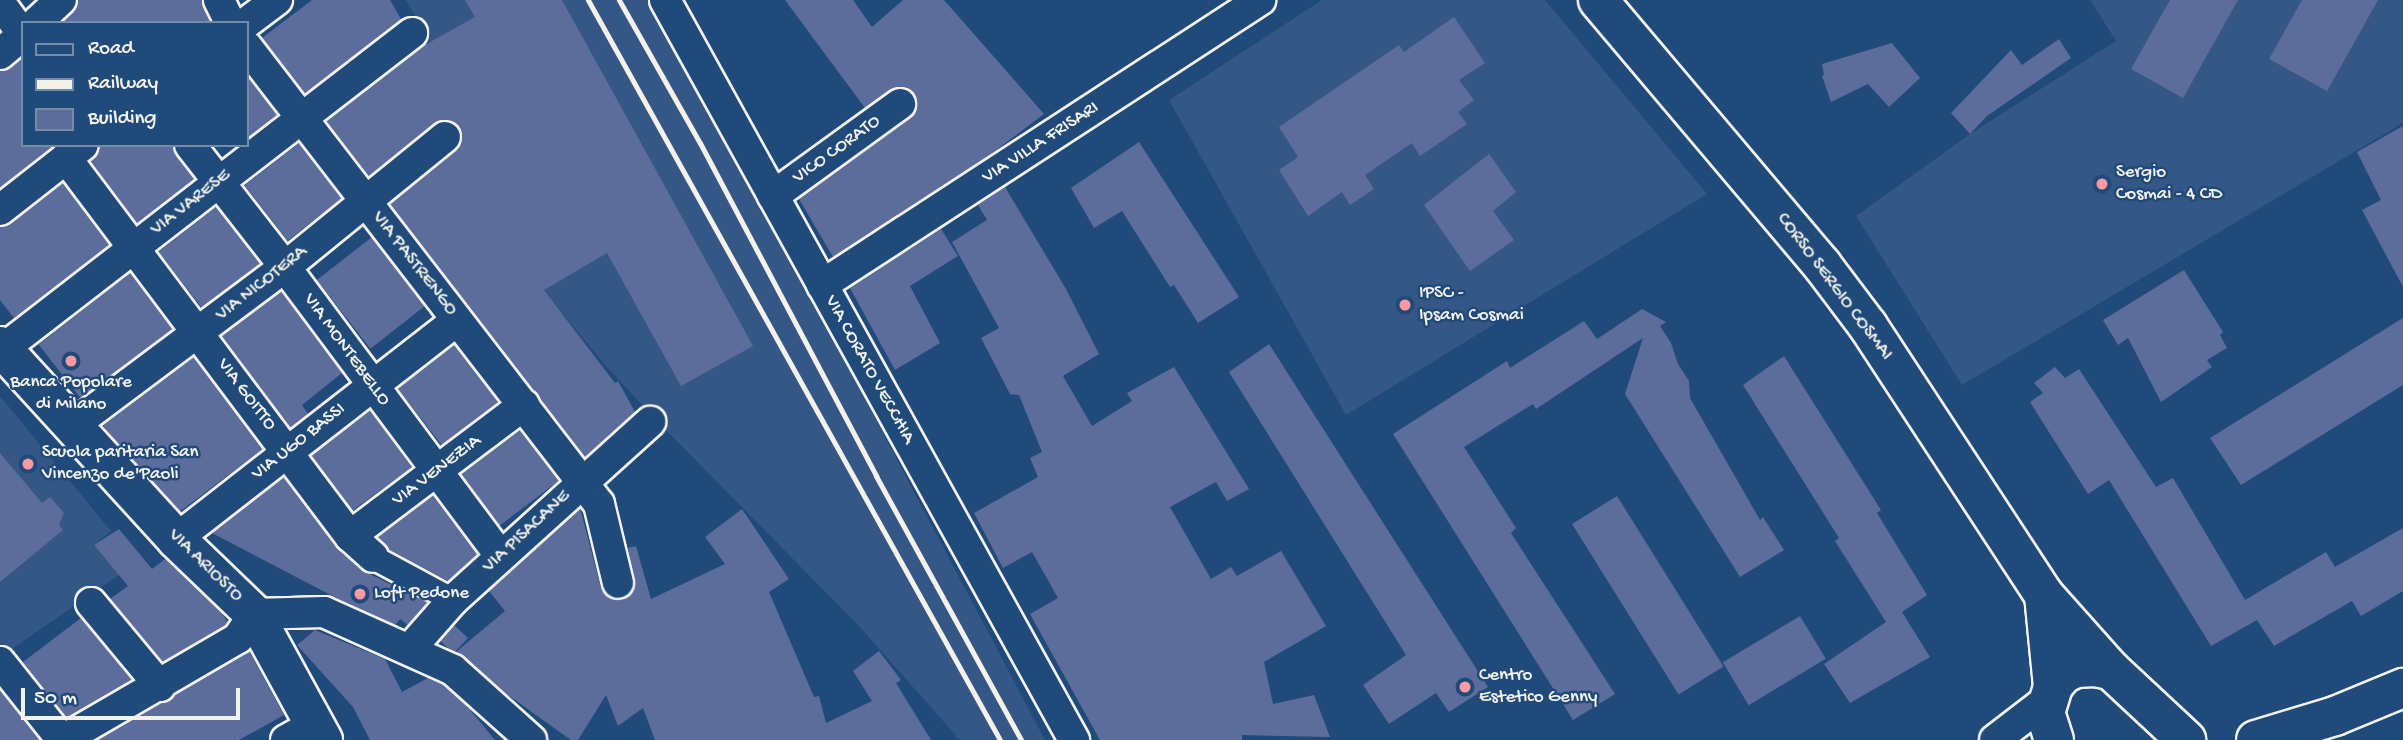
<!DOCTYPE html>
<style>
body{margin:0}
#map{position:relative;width:2403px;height:740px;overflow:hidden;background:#1f4a7a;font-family:"Gochi Hand",sans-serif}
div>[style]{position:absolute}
.built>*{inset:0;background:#355786}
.building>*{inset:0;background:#5c6d9c;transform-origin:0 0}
.roads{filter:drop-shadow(2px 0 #f4f1e8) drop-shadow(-2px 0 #f4f1e8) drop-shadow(0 2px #f4f1e8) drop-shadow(0 -2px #f4f1e8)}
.pedestrian>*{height:23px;margin:-11.5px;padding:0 11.5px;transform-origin:11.5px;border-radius:11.5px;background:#1f4a7a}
.minor>*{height:30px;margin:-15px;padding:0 15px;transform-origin:15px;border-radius:15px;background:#1f4a7a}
.tertiary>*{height:38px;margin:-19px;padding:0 19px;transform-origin:19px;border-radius:19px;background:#1f4a7a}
.secondary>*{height:38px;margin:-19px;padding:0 19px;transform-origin:19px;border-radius:19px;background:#1f4a7a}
.rail>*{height:5px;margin:-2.5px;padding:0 2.5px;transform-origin:2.5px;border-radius:2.5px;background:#f4f1e8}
.dots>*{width:19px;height:19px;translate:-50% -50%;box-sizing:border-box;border:4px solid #1f4a7a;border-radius:50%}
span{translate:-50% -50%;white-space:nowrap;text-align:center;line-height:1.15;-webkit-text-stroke:5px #1f4a7a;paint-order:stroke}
.street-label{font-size:19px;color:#f4f1e8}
.poi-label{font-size:19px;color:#f4f1e8}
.left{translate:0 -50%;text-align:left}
.legend{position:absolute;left:21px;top:21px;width:228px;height:126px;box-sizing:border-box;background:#1f4a7a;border:2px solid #748da6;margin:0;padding:9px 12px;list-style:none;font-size:21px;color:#f4f1e8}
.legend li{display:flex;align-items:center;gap:14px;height:35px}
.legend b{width:35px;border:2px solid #748da6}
.scale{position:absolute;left:21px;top:688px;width:219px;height:32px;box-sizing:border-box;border:4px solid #f4f1e8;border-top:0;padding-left:9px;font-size:21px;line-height:24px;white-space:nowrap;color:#f4f1e8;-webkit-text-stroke:5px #1f4a7a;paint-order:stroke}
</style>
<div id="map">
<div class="built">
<div style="clip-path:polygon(406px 0,650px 0,723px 130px,1045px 740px,960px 740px,858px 625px,661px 425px,606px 366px,544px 291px,541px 292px,408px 54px,430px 42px)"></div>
<div style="clip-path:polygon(1322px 0,1545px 0,1707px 194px,1346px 415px,1169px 100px)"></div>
<div style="clip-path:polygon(2090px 0,2403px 0,2403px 123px,1962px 385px,1856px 216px,1970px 134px,2116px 41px)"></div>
<div style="clip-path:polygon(0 396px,111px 531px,94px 545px,119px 575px,6px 653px,0 645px)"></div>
</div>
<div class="building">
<div style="clip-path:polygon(78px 0,202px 0,210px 23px,62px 23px,73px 12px)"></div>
<div style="clip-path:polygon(312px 0,390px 0,401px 19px,305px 94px,262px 38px)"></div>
<div style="clip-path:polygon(465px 0,562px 0,753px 346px,681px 386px,607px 253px,544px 290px,615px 383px,618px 381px,635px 412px,585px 457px,390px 204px,457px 150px,462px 143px,459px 127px,451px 120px,435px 123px,369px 176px,326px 121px,423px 46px,475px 17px)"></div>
<div style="clip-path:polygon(785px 0,853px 0,872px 27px,903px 0,944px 0,1044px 114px,987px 157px,833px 257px,799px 199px,910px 118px,916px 110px,917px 102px,908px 88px,898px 87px,865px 108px)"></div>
<div style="clip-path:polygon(2170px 0,2238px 0,2183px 98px,2131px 69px)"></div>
<div style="clip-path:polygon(2302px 0,2378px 0,2327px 91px,2269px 59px)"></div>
<div style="clip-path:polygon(1454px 17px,1485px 63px,1459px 80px,1474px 100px,1458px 112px,1467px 124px,1420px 156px,1412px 143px,1365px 175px,1374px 189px,1350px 205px,1342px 192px,1308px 216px,1279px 170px,1298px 157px,1279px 127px,1399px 45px,1404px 52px)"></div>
<div style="clip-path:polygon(2059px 39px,2071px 58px,1987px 116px,1970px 134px,1951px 113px,2011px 50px,2022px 65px)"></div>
<div style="clip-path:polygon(1892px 43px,1920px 78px,1889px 107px,1868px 84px,1831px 102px,1822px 76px,1824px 75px,1822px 64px)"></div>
<div style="clip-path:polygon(21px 60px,23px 145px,54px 145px,0 188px,0 71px)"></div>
<div style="clip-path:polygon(247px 75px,277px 115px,247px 139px)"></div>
<div style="clip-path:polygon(2403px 126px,2403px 287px,2362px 210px,2381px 200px,2357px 152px)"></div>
<div style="clip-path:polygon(1139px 142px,1239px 297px,1198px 323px,1174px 285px,1170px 287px,1122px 211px,1094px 228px,1071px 188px)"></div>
<div style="left:299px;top:143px;width:70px;height:69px;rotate:52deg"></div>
<div style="clip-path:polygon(100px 145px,173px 145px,176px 156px,194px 179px,137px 223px,90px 161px,99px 152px)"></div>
<div style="clip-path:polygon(1489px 154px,1516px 192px,1493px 211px,1514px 240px,1470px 271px,1424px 205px)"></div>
<div style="clip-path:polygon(63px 183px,109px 245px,14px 318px,0 300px,0 227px,11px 224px)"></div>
<div style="clip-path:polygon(1005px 187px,1066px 289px,1099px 354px,1063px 376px,1092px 426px,1132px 401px,1127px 393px,1174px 367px,1249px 489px,1227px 501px,1216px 482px,1170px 507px,1211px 579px,1231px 567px,1237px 576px,1281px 551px,1326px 626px,1264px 662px,1273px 704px,1314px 695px,1330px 737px,1242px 735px,1242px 740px,1100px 740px,1030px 614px,1058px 598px,1032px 552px,1003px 568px,974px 513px,1038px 477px,1030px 458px,1042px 452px,1019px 395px,1010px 394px,981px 338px,999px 328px,952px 242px,987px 220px,978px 205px)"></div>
<div style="left:216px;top:207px;width:72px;height:73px;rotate:52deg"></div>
<div style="clip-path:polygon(941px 229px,958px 256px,910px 286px,940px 343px,895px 370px,850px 288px)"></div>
<div style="left:372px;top:237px;width:87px;height:70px;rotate:52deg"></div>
<div style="clip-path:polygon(2184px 270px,2223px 332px,2220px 335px,2227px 348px,2207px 360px,2212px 367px,2161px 402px,2128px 338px,2118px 345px,2103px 320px)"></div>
<div style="left:130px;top:273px;width:71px;height:116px;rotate:52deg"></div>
<div style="clip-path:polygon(281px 291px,342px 373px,302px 405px,308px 414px,290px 428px,222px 336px)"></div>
<div style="clip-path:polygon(1642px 309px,1666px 322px,1660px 326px,1671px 343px,1678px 364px,1689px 381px,1690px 398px,1760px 520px,1763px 517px,1784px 550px,1740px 577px,1625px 394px,1643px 338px,1536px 409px,1533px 404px,1464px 447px,1516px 528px,1511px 533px,1615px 694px,1573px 720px,1393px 434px,1507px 361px,1510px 368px,1584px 321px,1597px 339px)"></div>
<div style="clip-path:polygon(2403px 318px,2403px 385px,2241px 485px,2210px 438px)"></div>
<div style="left:454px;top:344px;width:73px;height:72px;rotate:52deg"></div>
<div style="clip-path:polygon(1269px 344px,1488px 687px,1449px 712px,1436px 693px,1389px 724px,1363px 685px,1406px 655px,1229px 372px)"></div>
<div style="clip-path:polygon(1784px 356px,1881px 510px,1877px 513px,1927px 595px,1902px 612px,1930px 657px,1850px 703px,1824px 664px,1886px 622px,1835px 541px,1839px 538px,1743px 385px)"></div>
<div style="left:194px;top:357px;width:115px;height:114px;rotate:53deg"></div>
<div style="clip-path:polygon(2055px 367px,2065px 378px,2079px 369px,2156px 487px,2173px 478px,2245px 600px,2326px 552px,2335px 567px,2403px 528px,2403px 591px,2361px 616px,2352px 601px,2274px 646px,2257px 620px,2211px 646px,2109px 480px,2088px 494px,2030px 402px,2043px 393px,2034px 383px)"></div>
<div style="left:370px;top:410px;width:71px;height:75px;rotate:54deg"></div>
<div style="left:520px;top:430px;width:64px;height:74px;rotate:53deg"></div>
<div style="clip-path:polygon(0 453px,42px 503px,50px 497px,64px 513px,59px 525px,63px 530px,0 582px)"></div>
<div style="clip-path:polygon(284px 477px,336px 547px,361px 570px,428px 602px,408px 625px,400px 619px,395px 625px,346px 603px,212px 533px)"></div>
<div style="clip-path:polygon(433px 495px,478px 554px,448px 581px,388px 549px,377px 537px)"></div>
<div style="left:1617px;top:496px;width:201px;height:53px;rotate:58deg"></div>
<div style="clip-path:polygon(580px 508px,601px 588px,606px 595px,621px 600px,630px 595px,635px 587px,628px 548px,636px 546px,651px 599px,725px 564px,705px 537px,742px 509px,789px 579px,769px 592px,814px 697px,819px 696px,826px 723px,872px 701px,853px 671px,879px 651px,901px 680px,896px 683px,931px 740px,655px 740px,643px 708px,618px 726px,606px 695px,578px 740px,571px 740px,508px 695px,456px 652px,505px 611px,489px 591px)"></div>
<div style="clip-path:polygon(119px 529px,152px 569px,165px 559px,219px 610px,228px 622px,226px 625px,163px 662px,110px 599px,128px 586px,94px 545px)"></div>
<div style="left:1800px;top:616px;width:50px;height:90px;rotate:59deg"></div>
<div style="clip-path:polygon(81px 618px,132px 680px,67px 718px,23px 662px)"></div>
<div style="left:454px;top:625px;width:19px;height:21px;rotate:43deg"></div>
<div style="clip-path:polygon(315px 630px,385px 659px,402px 692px,428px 678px,443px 685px,466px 705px,495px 740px,370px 740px,353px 707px,297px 645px)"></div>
<div style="clip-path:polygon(249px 651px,284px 715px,239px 740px,98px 740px)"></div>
<div style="clip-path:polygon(0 690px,40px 740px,0 740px)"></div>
</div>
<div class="roads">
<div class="pedestrian">
<div style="left:373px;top:557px;width:91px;rotate:28.3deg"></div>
</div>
<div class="minor">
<div style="left:219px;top:0;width:25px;rotate:64deg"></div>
<div style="left:665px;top:0;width:846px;rotate:61.07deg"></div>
<div style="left:0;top:3px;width:39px;rotate:54deg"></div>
<div style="left:36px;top:23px;width:34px;rotate:-43deg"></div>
<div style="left:246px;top:23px;width:39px;rotate:-37deg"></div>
<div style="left:247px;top:47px;width:577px;rotate:52.4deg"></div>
<div style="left:599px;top:504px;width:81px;rotate:76.5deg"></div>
<div style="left:0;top:54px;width:30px;rotate:-40deg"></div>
<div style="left:190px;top:145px;width:155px;rotate:52.1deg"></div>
<div style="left:285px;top:267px;width:359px;rotate:53.3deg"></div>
<div style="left:66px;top:158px;width:473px;rotate:53.1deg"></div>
<div style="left:350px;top:536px;width:31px;rotate:42deg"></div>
<div style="left:773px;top:196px;width:157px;rotate:-35.9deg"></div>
<div style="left:0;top:210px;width:105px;rotate:-38.1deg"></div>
<div style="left:822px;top:285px;width:523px;rotate:-33.05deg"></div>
<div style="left:3px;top:349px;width:517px;rotate:-37.69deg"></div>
<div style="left:75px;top:424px;width:262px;rotate:-36.8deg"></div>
<div style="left:285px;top:267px;width:206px;rotate:-39.1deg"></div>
<div style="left:350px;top:536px;width:218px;rotate:-37deg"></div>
<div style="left:176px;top:539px;width:356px;rotate:-37.9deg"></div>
<div style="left:91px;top:603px;width:108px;rotate:50.3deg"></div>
<div style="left:410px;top:649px;width:65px;rotate:-48.7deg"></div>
<div style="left:453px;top:600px;width:266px;rotate:-42.1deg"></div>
<div style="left:0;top:662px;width:100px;rotate:51.5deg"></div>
<div style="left:63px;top:740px;width:203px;rotate:-30.2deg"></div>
<div style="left:238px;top:638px;width:29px;rotate:-56deg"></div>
<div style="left:254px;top:614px;width:70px;rotate:-1.6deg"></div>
<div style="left:324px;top:612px;width:141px;rotate:24.2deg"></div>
<div style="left:453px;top:670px;width:105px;rotate:41.9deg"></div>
<div style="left:286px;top:740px;width:33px;rotate:-29deg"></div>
<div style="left:1995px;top:740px;width:66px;rotate:-37.6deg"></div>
</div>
<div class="tertiary">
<div style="left:0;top:346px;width:261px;rotate:47.6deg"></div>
<div style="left:176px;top:539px;width:108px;rotate:43.9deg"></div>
<div style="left:254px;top:614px;width:144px;rotate:61.3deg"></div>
<div style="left:2256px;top:740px;width:83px;rotate:-16.9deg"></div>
<div style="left:2335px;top:716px;width:74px;rotate:-22.4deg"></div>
</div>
<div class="secondary">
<div style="left:1598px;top:0;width:347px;rotate:49.8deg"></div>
<div style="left:1822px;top:265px;width:76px;rotate:53deg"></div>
<div style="left:1868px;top:326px;width:321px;rotate:56.8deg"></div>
<div style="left:2044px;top:595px;width:101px;rotate:48.2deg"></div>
<div style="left:2044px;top:595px;width:91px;rotate:84.4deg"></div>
<div style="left:2054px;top:740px;width:28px;rotate:-108deg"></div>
<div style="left:2045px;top:713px;width:28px;rotate:-73deg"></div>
<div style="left:2053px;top:686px;width:16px;rotate:-50deg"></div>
<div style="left:2063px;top:674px;width:14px;rotate:-25deg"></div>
<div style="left:2076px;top:668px;width:19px;rotate:-3deg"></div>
<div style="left:2095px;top:667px;width:16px;rotate:11deg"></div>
<div style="left:2111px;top:670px;width:103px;rotate:43deg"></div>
</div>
</div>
<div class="rail">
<div style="left:588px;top:0;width:847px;rotate:60.89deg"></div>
<div style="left:619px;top:0;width:164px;rotate:60.5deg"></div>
<div style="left:700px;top:143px;width:377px;rotate:62.1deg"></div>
<div style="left:876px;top:476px;width:301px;rotate:61.2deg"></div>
</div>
<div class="dots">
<div style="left:2102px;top:184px;background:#ff9aa2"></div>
<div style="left:1405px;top:305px;background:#ff9aa2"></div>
<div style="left:71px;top:361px;background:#ff9aa2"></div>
<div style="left:28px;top:464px;background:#ff9aa2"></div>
<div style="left:360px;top:594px;background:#ff9aa2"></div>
<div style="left:1465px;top:687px;background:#ff9aa2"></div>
</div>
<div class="street-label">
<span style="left:1041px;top:143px;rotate:-33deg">VIA VILLA FRISARI</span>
<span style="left:837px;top:150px;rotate:-36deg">VICO CORATO</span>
<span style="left:191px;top:203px;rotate:-38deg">VIA VARESE</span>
<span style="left:414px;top:264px;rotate:52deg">VIA PASTRENGO</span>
<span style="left:262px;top:284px;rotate:-38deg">VIA NICOTERA</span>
<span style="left:1834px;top:287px;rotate:53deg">CORSO SERGIO COSMAI</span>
<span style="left:346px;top:350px;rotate:54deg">VIA MONTEBELLO</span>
<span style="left:869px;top:370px;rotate:61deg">VIA CORATO VECCHIA</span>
<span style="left:246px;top:395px;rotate:53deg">VIA GOITTO</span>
<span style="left:299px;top:442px;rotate:-38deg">VIA UGO BASSI</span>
<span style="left:437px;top:471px;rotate:-37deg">VIA VENEZIA</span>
<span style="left:527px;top:532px;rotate:-43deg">VIA PISACANE</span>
<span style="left:205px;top:566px;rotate:44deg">VIA ARIOSTO</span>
</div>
<div class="poi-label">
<span class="left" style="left:2116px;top:184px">Sergio<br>Cosmai - 4 CD</span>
<span class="left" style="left:1419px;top:305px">IPSC -<br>Ipsam Cosmai</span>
<span style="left:71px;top:394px">Banca Popolare<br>di Milano</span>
<span class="left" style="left:42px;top:464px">Scuola paritaria San<br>Vincenzo de'Paoli</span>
<span class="left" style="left:374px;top:594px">Loft Pedone</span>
<span class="left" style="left:1479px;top:687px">Centro<br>Estetico Genny</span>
</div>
<ul class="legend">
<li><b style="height:9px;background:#1f4a7a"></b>Road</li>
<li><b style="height:9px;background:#f4f1e8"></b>Railway</li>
<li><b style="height:19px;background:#5c6d9c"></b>Building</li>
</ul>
<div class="scale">50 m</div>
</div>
